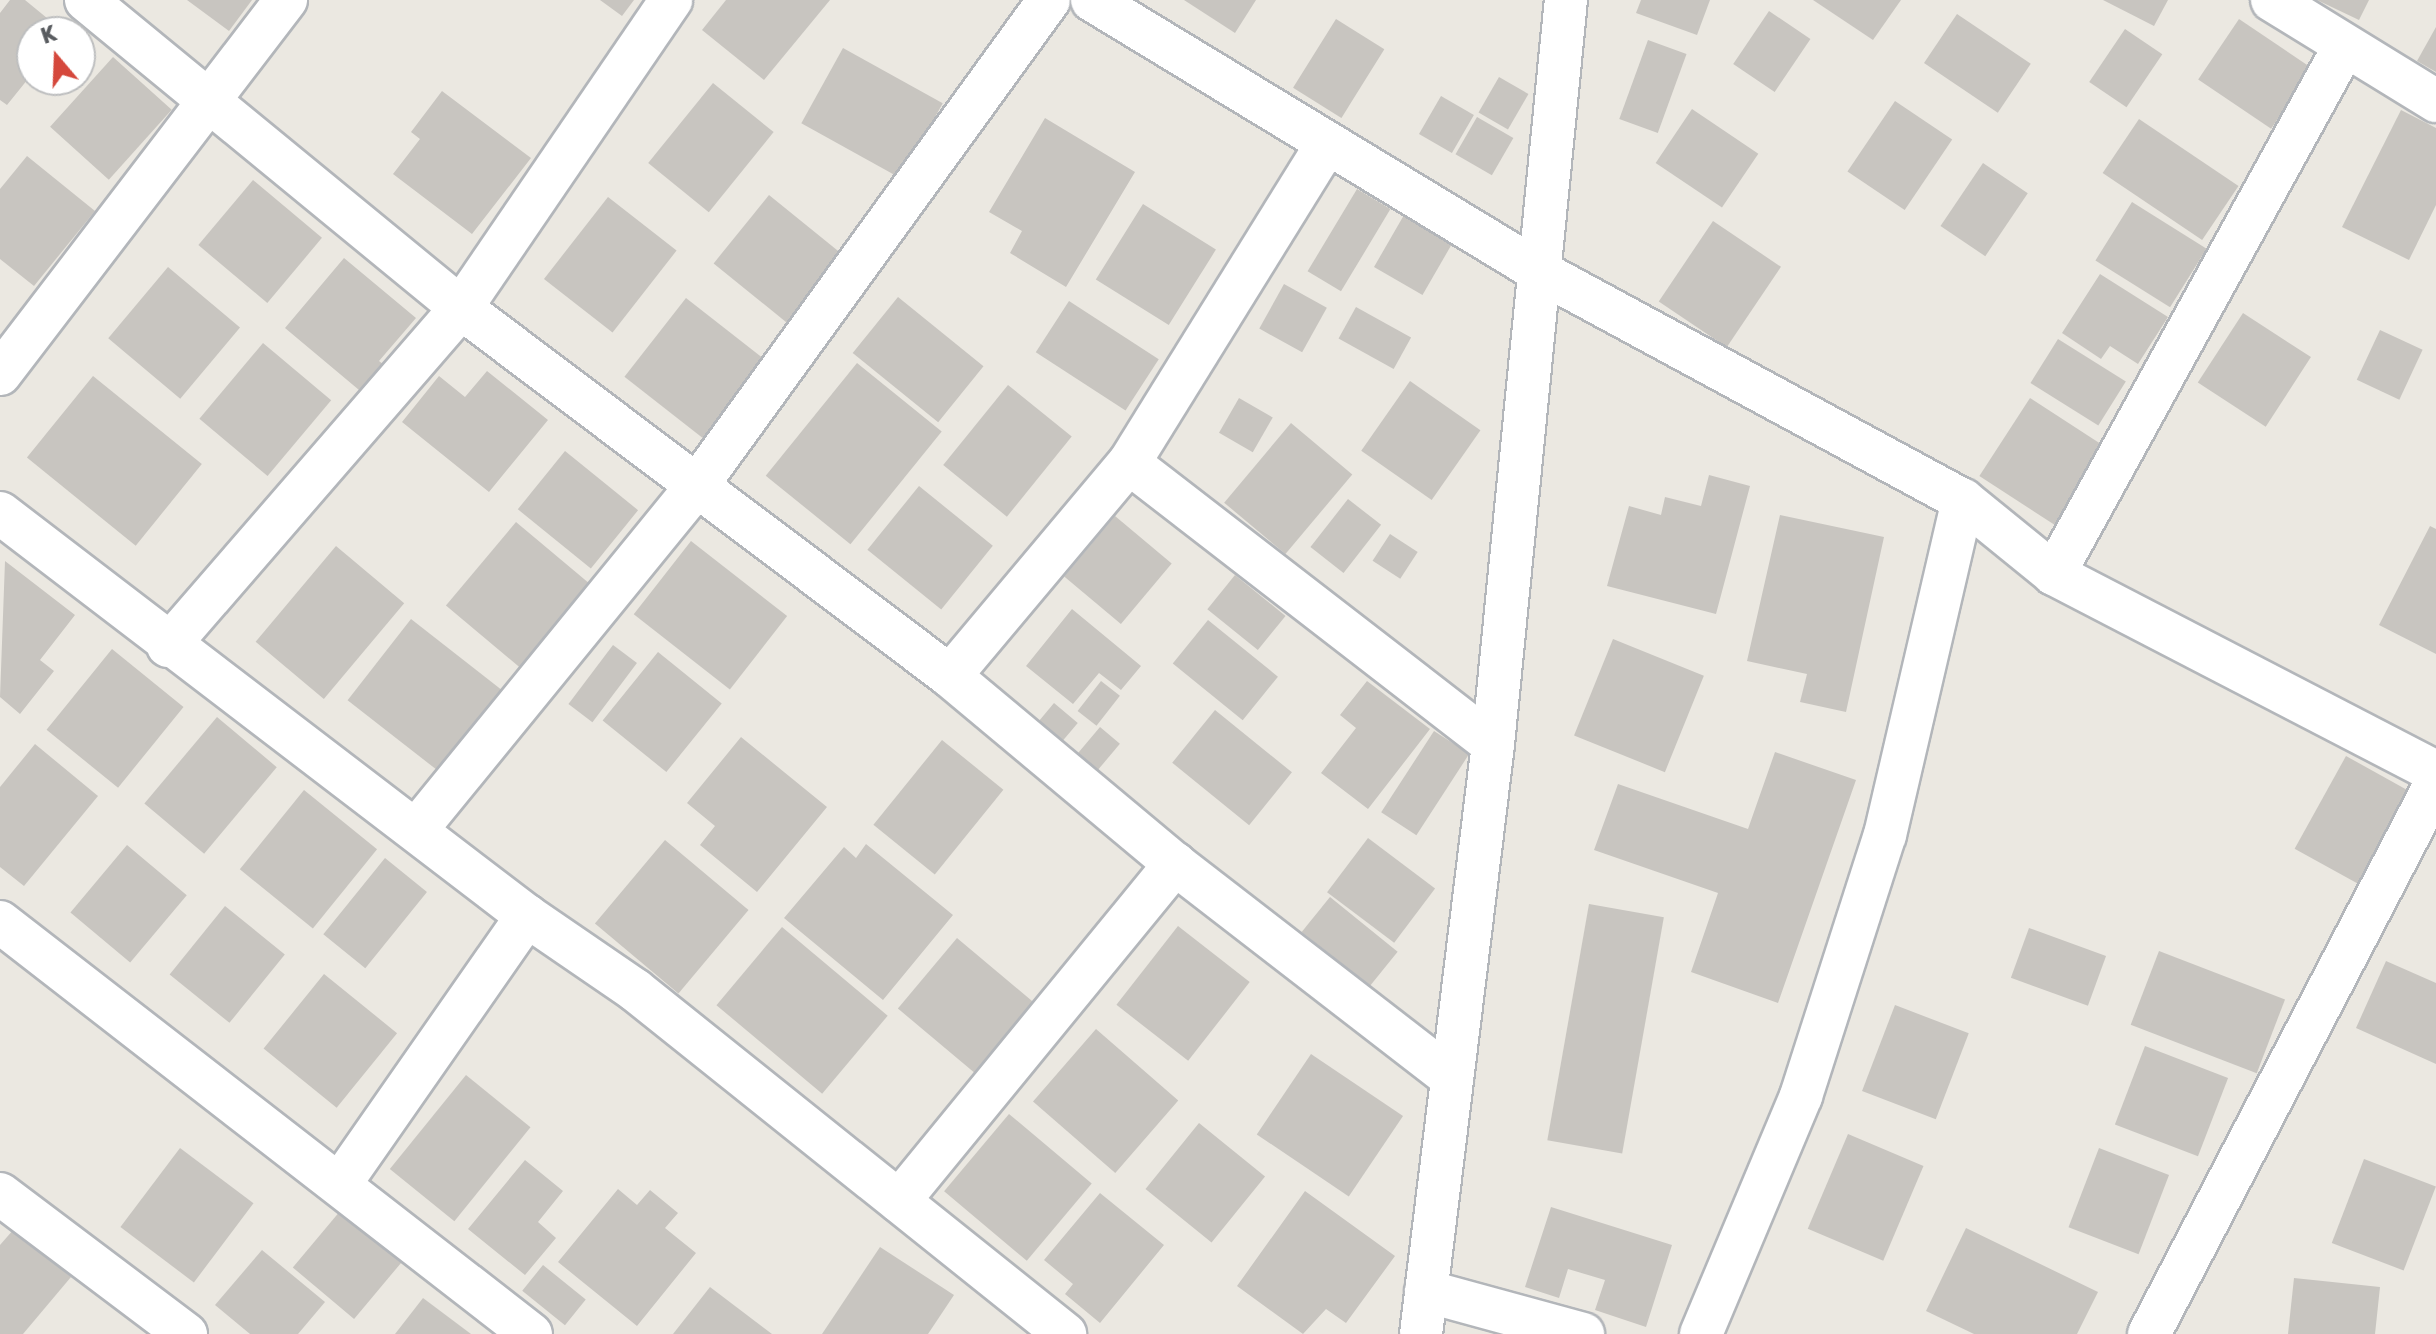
<!DOCTYPE html>
<style>
body{margin:0}
#map{position:relative;width:2436px;height:1334px;overflow:hidden;background:#ebe8e1;font-family:Rubik,sans-serif}
div>[style]{position:absolute}
.building>*{inset:0;background:#c8c5c0;transform-origin:0 0}
.roads{filter:drop-shadow(2px 0 #b3b6ba) drop-shadow(-2px 0 #b3b6ba) drop-shadow(0 2px #b3b6ba) drop-shadow(0 -2px #b3b6ba)}
.minor>*{height:42px;margin:-21px;padding:0 21px;transform-origin:21px;border-radius:21px;background:#fff}
span{translate:-50% -50%;white-space:nowrap;text-align:center;line-height:1.15;-webkit-text-stroke:7px #fff;paint-order:stroke}
.north{position:absolute;left:16px;top:16px;width:80px;height:80px;box-sizing:border-box;background:#fff;border:2px solid #bdbebf;border-radius:50%;rotate:341deg;font-size:22px;font-weight:700;line-height:32px;text-align:center;color:#595c60}
.north::after{content:'';display:block;margin:auto;width:28px;height:36px;background:#d5483c;clip-path:polygon(50% 0,100% 100%,50% 72%,0 100%)}
</style>
<div id="map">
<div class="building">
<div style="clip-path:polygon(10px 0,25px 0,64px 32px,32px 32px,32px 74px,7px 105px,0 100px,0 13px)"></div>
<div style="clip-path:polygon(187px 0,252px 0,229px 31px)"></div>
<div style="clip-path:polygon(600px 0,634px 0,622px 16px)"></div>
<div style="clip-path:polygon(726px 0,830px 0,764px 80px,702px 30px)"></div>
<div style="clip-path:polygon(1184px 0,1256px 0,1235px 33px)"></div>
<div style="clip-path:polygon(1641px 0,1710px 0,1697px 35px,1636px 13px)"></div>
<div style="clip-path:polygon(1813px 0,1901px 0,1873px 40px)"></div>
<div style="clip-path:polygon(2103px 0,2168px 0,2154px 26px)"></div>
<div style="clip-path:polygon(2317px 0,2369px 0,2359px 20px)"></div>
<div style="left:1769px;top:11px;width:50px;height:64px;rotate:34deg"></div>
<div style="left:1957px;top:14px;width:89px;height:59px;rotate:34deg"></div>
<div style="left:1336px;top:19px;width:57px;height:81px;rotate:32deg"></div>
<div style="left:2239px;top:19px;width:88px;height:73px;rotate:34deg"></div>
<div style="clip-path:polygon(2436px 27px,2436px 72px,2417px 61px)"></div>
<div style="left:2125px;top:29px;width:45px;height:64px;rotate:34deg"></div>
<div style="left:1648px;top:40px;width:41px;height:84px;rotate:20deg"></div>
<div style="left:843px;top:48px;width:114px;height:86px;rotate:29deg"></div>
<div style="left:113px;top:57px;width:79px;height:94px;rotate:42deg"></div>
<div style="left:1499px;top:77px;width:34px;height:41px;rotate:30deg"></div>
<div style="left:713px;top:83px;width:78px;height:103px;rotate:39deg"></div>
<div style="clip-path:polygon(442px 91px,531px 158px,472px 234px,393px 174px,420px 139px,411px 132px)"></div>
<div style="left:1441px;top:96px;width:38px;height:44px;rotate:30deg"></div>
<div style="left:1895px;top:101px;width:69px;height:85px;rotate:34deg"></div>
<div style="left:1692px;top:109px;width:80px;height:65px;rotate:34deg"></div>
<div style="clip-path:polygon(2401px 110px,2436px 128px,2436px 205px,2409px 260px,2342px 227px)"></div>
<div style="left:1477px;top:117px;width:42px;height:43px;rotate:30deg"></div>
<div style="clip-path:polygon(1045px 118px,1135px 172px,1066px 287px,1010px 253px,1022px 231px,989px 212px)"></div>
<div style="left:2139px;top:119px;width:120px;height:65px;rotate:34deg"></div>
<div style="clip-path:polygon(27px 156px,95px 211px,34px 286px,0 259px,0 189px)"></div>
<div style="left:1983px;top:163px;width:54px;height:76px;rotate:34deg"></div>
<div style="left:253px;top:180px;width:90px;height:85px;rotate:40deg"></div>
<div style="left:1357px;top:189px;width:39px;height:96px;rotate:31deg"></div>
<div style="left:769px;top:195px;width:99px;height:88px;rotate:39deg"></div>
<div style="left:608px;top:197px;width:87px;height:104px;rotate:38deg"></div>
<div style="left:2132px;top:202px;width:88px;height:69px;rotate:32deg"></div>
<div style="left:1143px;top:204px;width:86px;height:89px;rotate:32deg"></div>
<div style="left:1404px;top:215px;width:56px;height:60px;rotate:30deg"></div>
<div style="left:1713px;top:221px;width:82px;height:97px;rotate:34deg"></div>
<div style="clip-path:polygon(344px 258px,416px 318px,379px 361px,388px 368px,365px 395px,285px 328px)"></div>
<div style="left:168px;top:267px;width:94px;height:93px;rotate:40deg"></div>
<div style="clip-path:polygon(2100px 274px,2168px 317px,2138px 364px,2110px 346px,2101px 359px,2062px 333px)"></div>
<div style="left:1284px;top:284px;width:49px;height:51px;rotate:29deg"></div>
<div style="left:898px;top:297px;width:110px;height:72px;rotate:39deg"></div>
<div style="left:686px;top:298px;width:107px;height:100px;rotate:38deg"></div>
<div style="left:1069px;top:301px;width:107px;height:61px;rotate:33deg"></div>
<div style="left:1356px;top:307px;width:63px;height:36px;rotate:29deg"></div>
<div style="left:2243px;top:313px;width:81px;height:83px;rotate:33deg"></div>
<div style="left:2380px;top:330px;width:47px;height:55px;rotate:25deg"></div>
<div style="left:2058px;top:339px;width:80px;height:52px;rotate:32deg"></div>
<div style="left:263px;top:343px;width:89px;height:99px;rotate:40deg"></div>
<div style="left:857px;top:363px;width:109px;height:145px;rotate:39deg"></div>
<div style="clip-path:polygon(487px 371px,548px 420px,489px 492px,402px 422px,439px 376px,465px 397px)"></div>
<div style="left:93px;top:376px;width:140px;height:105px;rotate:39deg"></div>
<div style="left:1410px;top:381px;width:86px;height:85px;rotate:35deg"></div>
<div style="left:1008px;top:385px;width:82px;height:103px;rotate:39deg"></div>
<div style="left:1239px;top:398px;width:39px;height:40px;rotate:30deg"></div>
<div style="left:2030px;top:398px;width:96px;height:93px;rotate:33deg"></div>
<div style="left:1291px;top:423px;width:80px;height:104px;rotate:40deg"></div>
<div style="left:565px;top:451px;width:94px;height:75px;rotate:39deg"></div>
<div style="clip-path:polygon(1709px 475px,1750px 486px,1716px 614px,1607px 586px,1629px 506px,1661px 515px,1665px 497px,1701px 506px)"></div>
<div style="left:919px;top:486px;width:95px;height:82px;rotate:39deg"></div>
<div style="left:1348px;top:499px;width:42px;height:61px;rotate:38deg"></div>
<div style="clip-path:polygon(1780px 515px,1884px 537px,1846px 712px,1800px 702px,1807px 674px,1747px 661px)"></div>
<div style="left:1115px;top:516px;width:74px;height:79px;rotate:40deg"></div>
<div style="left:516px;top:522px;width:104px;height:109px;rotate:40deg"></div>
<div style="clip-path:polygon(2430px 526px,2436px 529px,2436px 654px,2379px 625px)"></div>
<div style="left:1390px;top:534px;width:33px;height:32px;rotate:33deg"></div>
<div style="left:691px;top:541px;width:122px;height:93px;rotate:38deg"></div>
<div style="left:336px;top:546px;width:89px;height:125px;rotate:40deg"></div>
<div style="clip-path:polygon(5px 561px,75px 615px,40px 660px,54px 671px,20px 714px,0 697px)"></div>
<div style="left:1235px;top:575px;width:65px;height:44px;rotate:39deg"></div>
<div style="clip-path:polygon(1072px 609px,1141px 666px,1121px 690px,1099px 673px,1073px 704px,1026px 666px)"></div>
<div style="left:411px;top:619px;width:116px;height:103px;rotate:38deg"></div>
<div style="left:1208px;top:620px;width:90px;height:56px;rotate:39deg"></div>
<div style="left:1613px;top:639px;width:98px;height:104px;rotate:22deg"></div>
<div style="left:613px;top:645px;width:30px;height:74px;rotate:37deg"></div>
<div style="left:112px;top:649px;width:92px;height:104px;rotate:39deg"></div>
<div style="left:658px;top:652px;width:82px;height:88px;rotate:39deg"></div>
<div style="left:1101px;top:681px;width:24px;height:38px;rotate:38deg"></div>
<div style="clip-path:polygon(1367px 681px,1430px 729px,1368px 809px,1321px 773px,1356px 728px,1340px 715px)"></div>
<div style="left:1054px;top:703px;width:31px;height:25px;rotate:40deg"></div>
<div style="left:1215px;top:710px;width:99px;height:68px;rotate:39deg"></div>
<div style="left:217px;top:717px;width:78px;height:113px;rotate:40deg"></div>
<div style="left:1100px;top:727px;width:26px;height:38px;rotate:40deg"></div>
<div style="left:1434px;top:731px;width:42px;height:97px;rotate:33deg"></div>
<div style="clip-path:polygon(741px 737px,827px 807px,757px 892px,700px 845px,715px 826px,687px 803px)"></div>
<div style="left:942px;top:740px;width:79px;height:109px;rotate:39deg"></div>
<div style="clip-path:polygon(35px 744px,98px 796px,24px 886px,0 867px,0 787px)"></div>
<div style="clip-path:polygon(1775px 752px,1856px 780px,1778px 1003px,1691px 972px,1718px 893px,1594px 850px,1618px 784px,1748px 829px)"></div>
<div style="left:2346px;top:756px;width:72px;height:106px;rotate:29deg"></div>
<div style="left:304px;top:790px;width:94px;height:102px;rotate:39deg"></div>
<div style="left:1368px;top:838px;width:84px;height:68px;rotate:37deg"></div>
<div style="left:665px;top:840px;width:109px;height:109px;rotate:40deg"></div>
<div style="clip-path:polygon(866px 844px,953px 915px,883px 1000px,784px 918px,844px 847px,856px 858px)"></div>
<div style="left:127px;top:845px;width:78px;height:88px;rotate:40deg"></div>
<div style="left:385px;top:858px;width:54px;height:98px;rotate:39deg"></div>
<div style="left:1330px;top:897px;width:87px;height:45px;rotate:39deg"></div>
<div style="left:1589px;top:904px;width:76px;height:240px;rotate:10deg"></div>
<div style="left:225px;top:906px;width:77px;height:88px;rotate:39deg"></div>
<div style="left:1178px;top:926px;width:91px;height:100px;rotate:38deg"></div>
<div style="left:782px;top:927px;width:138px;height:102px;rotate:40deg"></div>
<div style="left:2029px;top:928px;width:82px;height:53px;rotate:20deg"></div>
<div style="left:957px;top:938px;width:107px;height:92px;rotate:40deg"></div>
<div style="left:2159px;top:951px;width:135px;height:79px;rotate:21deg"></div>
<div style="clip-path:polygon(2386px 961px,2436px 983px,2436px 1064px,2356px 1028px)"></div>
<div style="left:324px;top:974px;width:94px;height:96px;rotate:39deg"></div>
<div style="left:1895px;top:1005px;width:79px;height:92px;rotate:21deg"></div>
<div style="left:1096px;top:1029px;width:109px;height:96px;rotate:41deg"></div>
<div style="left:2145px;top:1046px;width:89px;height:84px;rotate:21deg"></div>
<div style="left:1311px;top:1054px;width:111px;height:97px;rotate:34deg"></div>
<div style="left:466px;top:1075px;width:83px;height:121px;rotate:39deg"></div>
<div style="left:1009px;top:1114px;width:108px;height:101px;rotate:40deg"></div>
<div style="left:1199px;top:1123px;width:85px;height:85px;rotate:39deg"></div>
<div style="left:1848px;top:1134px;width:82px;height:103px;rotate:23deg"></div>
<div style="left:180px;top:1148px;width:92px;height:99px;rotate:37deg"></div>
<div style="left:2099px;top:1148px;width:75px;height:85px;rotate:21deg"></div>
<div style="left:2364px;top:1159px;width:77px;height:90px;rotate:21deg"></div>
<div style="clip-path:polygon(525px 1160px,563px 1191px,538px 1222px,556px 1238px,525px 1275px,468px 1229px)"></div>
<div style="clip-path:polygon(618px 1189px,637px 1205px,650px 1190px,678px 1213px,665px 1228px,696px 1253px,637px 1326px,558px 1262px)"></div>
<div style="clip-path:polygon(1305px 1191px,1395px 1256px,1346px 1323px,1326px 1309px,1303px 1334px,1237px 1286px)"></div>
<div style="clip-path:polygon(1100px 1193px,1164px 1245px,1100px 1323px,1065px 1294px,1073px 1284px,1044px 1260px)"></div>
<div style="clip-path:polygon(1551px 1207px,1672px 1245px,1646px 1327px,1595px 1310px,1605px 1280px,1568px 1269px,1559px 1298px,1525px 1287px)"></div>
<div style="left:341px;top:1210px;width:80px;height:75px;rotate:40deg"></div>
<div style="clip-path:polygon(1966px 1228px,2098px 1292px,2077px 1334px,1974px 1334px,1926px 1311px)"></div>
<div style="clip-path:polygon(14px 1229px,71px 1277px,23px 1334px,0 1334px,0 1245px)"></div>
<div style="clip-path:polygon(880px 1247px,954px 1295px,928px 1334px,822px 1334px)"></div>
<div style="clip-path:polygon(262px 1250px,325px 1302px,298px 1334px,250px 1334px,215px 1305px)"></div>
<div style="left:543px;top:1265px;width:55px;height:33px;rotate:39deg"></div>
<div style="clip-path:polygon(2294px 1278px,2380px 1287px,2375px 1334px,2288px 1334px)"></div>
<div style="clip-path:polygon(710px 1287px,772px 1334px,673px 1334px)"></div>
<div style="clip-path:polygon(423px 1298px,471px 1334px,395px 1334px)"></div>
</div>
<div class="roads">
<div class="minor">
<div style="left:86px;top:0;width:485px;rotate:39.4deg"></div>
<div style="left:461px;top:308px;width:612px;rotate:36.96deg"></div>
<div style="left:950px;top:676px;width:293px;rotate:39.9deg"></div>
<div style="left:1175px;top:864px;width:350px;rotate:37.7deg"></div>
<div style="left:1092px;top:0;width:521px;rotate:31.25deg"></div>
<div style="left:1537px;top:270px;width:484px;rotate:28.4deg"></div>
<div style="left:1963px;top:500px;width:117px;rotate:39.1deg"></div>
<div style="left:2054px;top:574px;width:430px;rotate:27.4deg"></div>
<div style="left:2272px;top:0;width:193px;rotate:31.6deg"></div>
<div style="left:0;top:374px;width:471px;rotate:-52.6deg"></div>
<div style="left:1129px;top:463px;width:460px;rotate:37.7deg"></div>
<div style="left:0;top:513px;width:663px;rotate:37.41deg"></div>
<div style="left:527px;top:916px;width:131px;rotate:34.4deg"></div>
<div style="left:635px;top:990px;width:551px;rotate:38.66deg"></div>
<div style="left:2054px;top:574px;width:599px;rotate:-61.17deg"></div>
<div style="left:168px;top:646px;width:447px;rotate:-49.1deg"></div>
<div style="left:461px;top:308px;width:373px;rotate:-55.7deg"></div>
<div style="left:950px;top:676px;width:278px;rotate:-50deg"></div>
<div style="left:1129px;top:463px;width:372px;rotate:-58.2deg"></div>
<div style="left:417px;top:829px;width:446px;rotate:-50.8deg"></div>
<div style="left:699px;top:483px;width:596px;rotate:-54.07deg"></div>
<div style="left:0;top:922px;width:672px;rotate:37.81deg"></div>
<div style="left:340px;top:1184px;width:327px;rotate:-55.1deg"></div>
<div style="left:0;top:1194px;width:233px;rotate:37deg"></div>
<div style="left:899px;top:1201px;width:436px;rotate:-50.7deg"></div>
<div style="left:1426px;top:1291px;width:163px;rotate:15.3deg"></div>
<div style="left:1421px;top:1334px;width:594px;rotate:-83.04deg"></div>
<div style="left:1493px;top:744px;width:748px;rotate:-84.4deg"></div>
<div style="left:1701px;top:1334px;width:258px;rotate:-67.2deg"></div>
<div style="left:1801px;top:1096px;width:274px;rotate:-72.2deg"></div>
<div style="left:1885px;top:835px;width:344px;rotate:-76.9deg"></div>
<div style="left:2149px;top:1334px;width:621px;rotate:-62.49deg"></div>
</div>
</div>
<div class="north">K</div>
</div>
